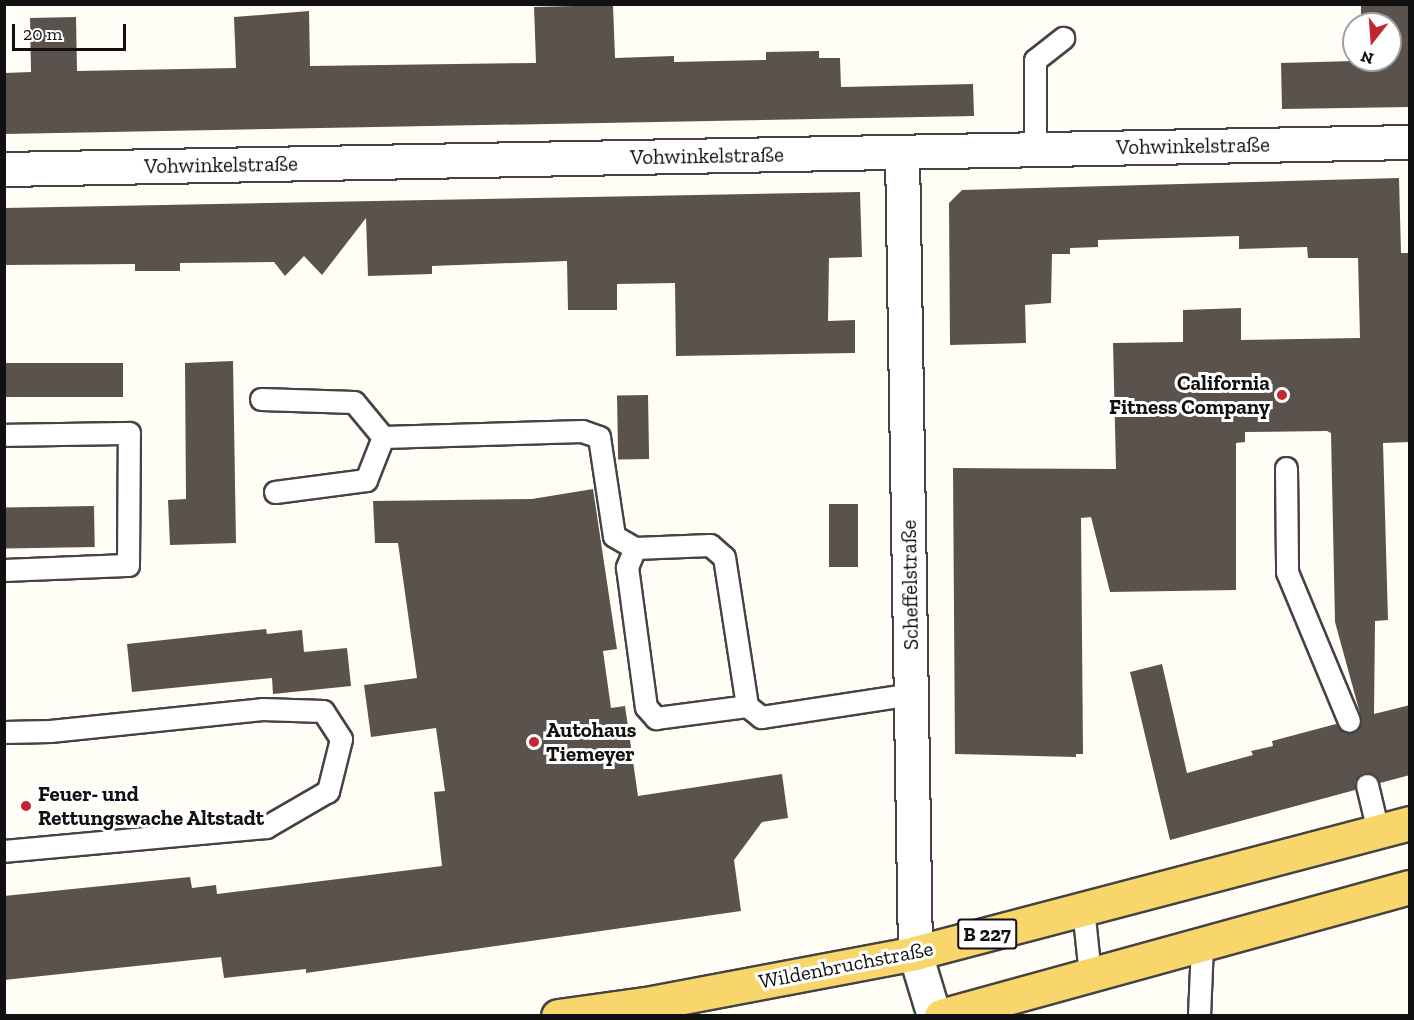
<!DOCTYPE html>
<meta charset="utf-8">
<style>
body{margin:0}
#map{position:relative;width:1414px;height:1020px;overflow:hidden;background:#fffdf5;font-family:"Zilla Slab",serif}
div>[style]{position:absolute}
.building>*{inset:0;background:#5a524d;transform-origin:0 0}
.roads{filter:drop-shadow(2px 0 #444) drop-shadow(-2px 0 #444) drop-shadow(0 2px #444) drop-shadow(0 -2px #444)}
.service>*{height:21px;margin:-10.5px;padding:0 10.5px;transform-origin:10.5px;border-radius:10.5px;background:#fff}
.minor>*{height:33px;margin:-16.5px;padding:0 16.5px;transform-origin:16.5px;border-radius:16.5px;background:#fff}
.primary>*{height:33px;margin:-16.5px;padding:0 16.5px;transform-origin:16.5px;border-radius:16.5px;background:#f9d66b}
.dots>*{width:16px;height:16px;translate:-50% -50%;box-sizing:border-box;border:3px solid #fff;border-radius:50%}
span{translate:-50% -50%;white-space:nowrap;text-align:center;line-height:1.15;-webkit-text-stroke:6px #fff;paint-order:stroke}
.shield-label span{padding:2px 4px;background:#fff;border:2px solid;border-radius:4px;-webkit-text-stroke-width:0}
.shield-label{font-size:20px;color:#111;font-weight:700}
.street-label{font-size:21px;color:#111}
.poi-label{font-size:21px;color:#111;font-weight:700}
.right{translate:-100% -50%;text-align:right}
.left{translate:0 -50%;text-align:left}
.frame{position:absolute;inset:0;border:6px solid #111;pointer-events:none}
.north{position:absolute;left:1342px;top:12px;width:60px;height:60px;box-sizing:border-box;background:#fff;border:2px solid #a0a0a0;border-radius:50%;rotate:197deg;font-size:16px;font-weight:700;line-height:24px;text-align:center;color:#111}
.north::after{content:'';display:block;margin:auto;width:21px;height:27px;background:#c4262e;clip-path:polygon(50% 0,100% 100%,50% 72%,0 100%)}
.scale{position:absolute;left:12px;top:24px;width:114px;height:27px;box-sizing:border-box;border:3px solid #111;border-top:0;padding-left:8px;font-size:18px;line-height:21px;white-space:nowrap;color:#111;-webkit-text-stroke:4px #fff;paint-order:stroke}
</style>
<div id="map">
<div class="building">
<div style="clip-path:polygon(1361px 4px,1410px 4px,1410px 107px,1282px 109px,1281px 63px,1390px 60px,1390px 24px,1361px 24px)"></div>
<div style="clip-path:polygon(613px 5px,615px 58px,674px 56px,674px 62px,766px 60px,766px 52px,819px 51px,819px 58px,840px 58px,841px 87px,973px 84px,974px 116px,4px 134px,4px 73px,31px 72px,30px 18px,76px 17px,77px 71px,236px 68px,234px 17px,309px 11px,310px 66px,536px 63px,534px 7px)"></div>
<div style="clip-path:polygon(1399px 178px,1401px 253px,1410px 253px,1410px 442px,1383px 443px,1388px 620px,1375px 621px,1374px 714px,1410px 705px,1410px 775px,1380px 783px,1376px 776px,1363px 773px,1355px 781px,1355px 790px,1170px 840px,1130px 672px,1162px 664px,1187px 773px,1253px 755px,1251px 751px,1273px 746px,1272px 741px,1336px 724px,1347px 733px,1359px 729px,1361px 717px,1335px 622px,1331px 433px,1327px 431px,1245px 432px,1245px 442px,1236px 443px,1236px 590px,1110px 592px,1091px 517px,1081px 518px,1083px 754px,1076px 754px,1076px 757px,955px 754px,953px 468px,1116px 469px,1113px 343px,1183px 342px,1183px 310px,1241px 308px,1241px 340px,1360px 338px,1358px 258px,1308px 258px,1307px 247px,1239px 249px,1239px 236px,1098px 240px,1098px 247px,1070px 248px,1070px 254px,1052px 254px,1051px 303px,1025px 305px,1026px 343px,950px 345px,949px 203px,962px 190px)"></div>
<div style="clip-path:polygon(860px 192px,862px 257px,829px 258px,828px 321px,855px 320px,855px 353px,676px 356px,675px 283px,617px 284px,617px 310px,568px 310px,567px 261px,432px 266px,432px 274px,368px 276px,366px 218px,322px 275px,304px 256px,285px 276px,274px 262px,180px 263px,180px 271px,135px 271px,135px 264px,4px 265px,4px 208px)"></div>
<div style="clip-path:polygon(233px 361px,236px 543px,170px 545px,168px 500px,186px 499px,185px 363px)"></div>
<div style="left:123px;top:363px;width:34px;height:119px;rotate:90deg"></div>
<div style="left:648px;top:395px;width:64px;height:31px;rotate:89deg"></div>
<div style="clip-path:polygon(593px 489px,617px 649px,603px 651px,611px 708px,625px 706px,638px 796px,782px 774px,788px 818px,762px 822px,734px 860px,741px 911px,306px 973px,306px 969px,224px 978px,221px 957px,4px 980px,4px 896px,190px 877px,192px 888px,216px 885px,217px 894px,442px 866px,434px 792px,445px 791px,436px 728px,371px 737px,364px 685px,417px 678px,398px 543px,375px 543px,373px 501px,532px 499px)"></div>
<div style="left:829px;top:504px;width:29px;height:63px"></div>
<div style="left:94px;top:506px;width:41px;height:90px;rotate:89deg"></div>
<div style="clip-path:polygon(266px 629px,267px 634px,302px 630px,304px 652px,347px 648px,351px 686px,273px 694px,272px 678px,132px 692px,127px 644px)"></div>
</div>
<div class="roads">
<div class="service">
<div style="left:1035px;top:150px;width:90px;rotate:-90deg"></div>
<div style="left:1035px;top:60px;width:36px;rotate:-38deg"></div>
<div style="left:261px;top:399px;width:93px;rotate:1.8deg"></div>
<div style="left:354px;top:402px;width:45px;rotate:50.4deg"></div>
<div style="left:1286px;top:468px;width:104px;rotate:89.4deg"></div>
<div style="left:1287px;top:572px;width:161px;rotate:67.4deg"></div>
<div style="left:275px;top:492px;width:92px;rotate:-7.5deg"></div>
<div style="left:366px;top:480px;width:46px;rotate:-68.4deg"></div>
<div style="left:383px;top:437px;width:199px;rotate:-1.7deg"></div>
<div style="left:582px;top:431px;width:18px;rotate:19deg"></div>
<div style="left:599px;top:437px;width:100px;rotate:81.4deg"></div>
<div style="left:614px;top:536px;width:24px;rotate:30deg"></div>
<div style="left:635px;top:548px;width:75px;rotate:-2.3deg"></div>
<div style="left:710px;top:545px;width:18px;rotate:41deg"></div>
<div style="left:724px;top:557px;width:151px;rotate:81.2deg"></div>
<div style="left:747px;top:706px;width:18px;rotate:38deg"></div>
<div style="left:761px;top:717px;width:153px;rotate:-8.7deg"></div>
<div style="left:635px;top:548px;width:21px;rotate:113deg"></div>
<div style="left:627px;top:567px;width:141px;rotate:82.3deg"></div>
<div style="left:646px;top:707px;width:15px;rotate:48deg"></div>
<div style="left:656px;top:718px;width:92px;rotate:-7.5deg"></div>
<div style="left:4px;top:570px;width:124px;rotate:-2.3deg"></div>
<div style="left:128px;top:565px;width:132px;rotate:-89.6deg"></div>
<div style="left:129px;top:433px;width:123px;rotate:179.1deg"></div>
<div style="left:4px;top:732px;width:46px;rotate:-1.2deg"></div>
<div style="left:50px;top:731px;width:213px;rotate:-5.9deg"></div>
<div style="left:262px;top:709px;width:61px;rotate:1.9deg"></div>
<div style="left:323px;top:711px;width:33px;rotate:57deg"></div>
<div style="left:341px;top:739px;width:54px;rotate:104deg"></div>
<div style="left:328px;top:791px;width:72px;rotate:149.9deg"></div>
<div style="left:266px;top:827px;width:263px;rotate:174.8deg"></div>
<div style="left:1367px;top:785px;width:47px;rotate:76.6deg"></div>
<div style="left:1083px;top:908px;width:67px;rotate:84deg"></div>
<div style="left:1199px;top:1016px;width:72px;rotate:-87.6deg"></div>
</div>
<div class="minor">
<div style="left:902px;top:152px;width:801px;rotate:89.07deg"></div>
<div style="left:915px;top:953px;width:66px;rotate:73.2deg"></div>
<div style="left:4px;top:169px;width:1406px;rotate:-1.1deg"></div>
</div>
<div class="primary">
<div style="left:558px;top:1016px;width:89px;rotate:-7.8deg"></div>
<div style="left:646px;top:1004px;width:274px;rotate:-10.7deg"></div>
<div style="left:915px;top:953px;width:512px;rotate:-14.72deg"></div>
<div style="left:941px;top:1016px;width:486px;rotate:-15.4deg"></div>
</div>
</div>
<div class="dots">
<div style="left:1282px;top:395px;background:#c4262e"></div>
<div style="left:534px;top:742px;background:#c4262e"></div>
<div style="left:26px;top:806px;background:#c4262e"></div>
</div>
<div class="shield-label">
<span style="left:987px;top:934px">B 227</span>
</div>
<div class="street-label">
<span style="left:1193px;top:146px;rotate:-1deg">Vohwinkelstraße</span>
<span style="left:707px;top:156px;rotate:-1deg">Vohwinkelstraße</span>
<span style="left:221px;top:165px;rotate:-1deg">Vohwinkelstraße</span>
<span style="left:910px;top:585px;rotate:-91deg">Scheffelstraße</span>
<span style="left:846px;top:965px;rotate:-11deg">Wildenbruchstraße</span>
</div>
<div class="poi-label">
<span class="right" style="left:1270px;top:395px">California<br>Fitness Company</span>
<span class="left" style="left:546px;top:742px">Autohaus<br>Tiemeyer</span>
<span class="left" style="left:38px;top:806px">Feuer- und<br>Rettungswache Altstadt</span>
</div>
<div class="frame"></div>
<div class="north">N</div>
<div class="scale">20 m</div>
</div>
